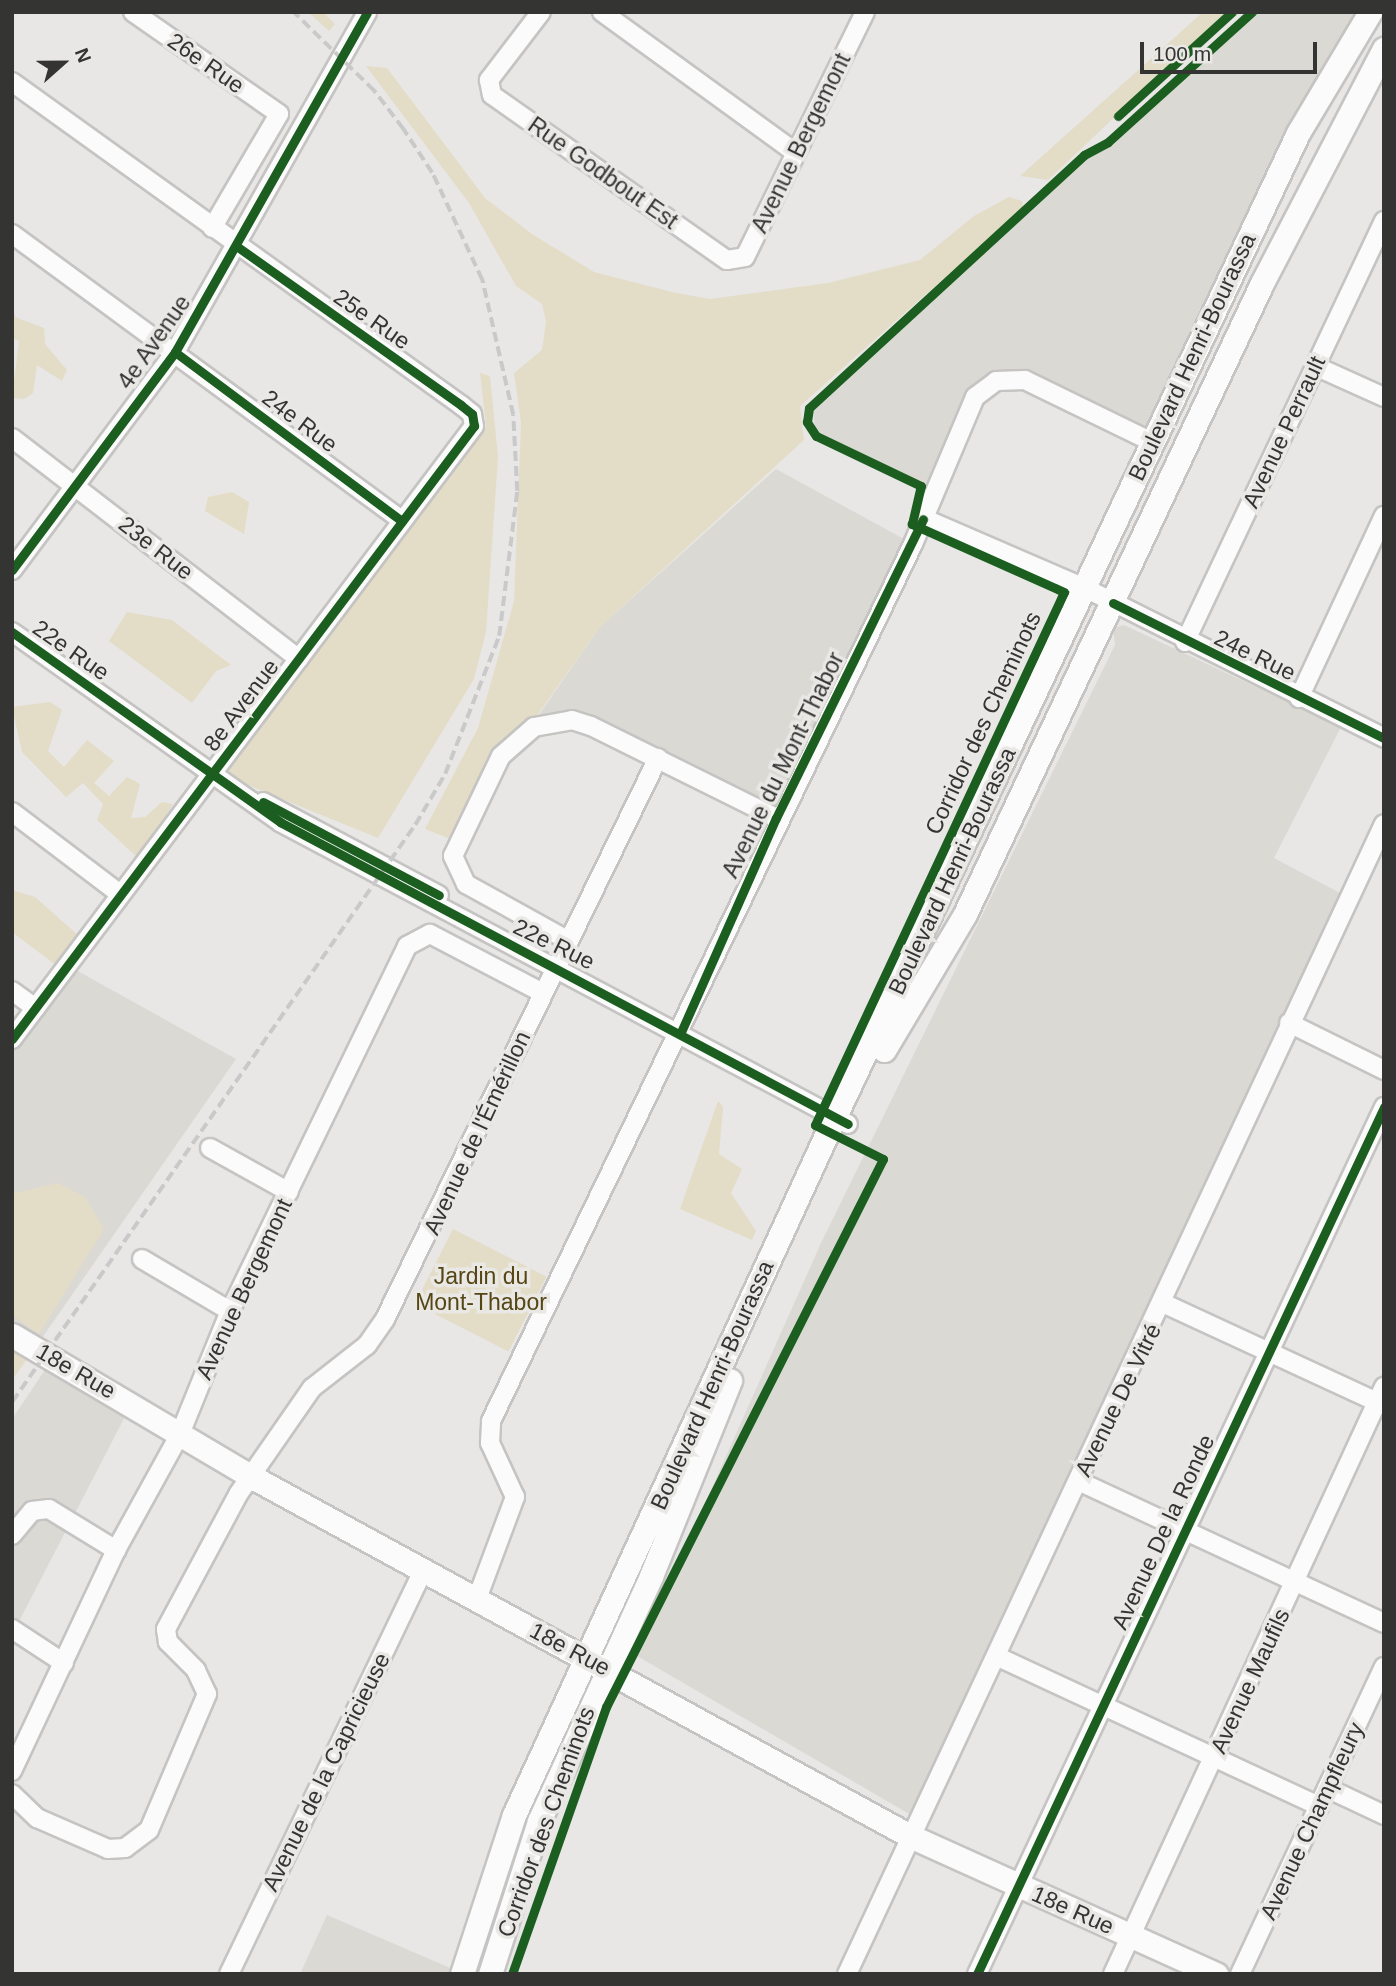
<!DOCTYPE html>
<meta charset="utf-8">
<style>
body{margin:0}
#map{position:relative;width:1396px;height:1986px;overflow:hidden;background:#e8e7e6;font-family:Helvetica,sans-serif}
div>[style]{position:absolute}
.built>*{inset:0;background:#dbd9d3}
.green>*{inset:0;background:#e3dcc7;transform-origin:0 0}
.roads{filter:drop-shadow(2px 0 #c5c4c3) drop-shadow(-2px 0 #c5c4c3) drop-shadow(0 2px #c5c4c3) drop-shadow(0 -2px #c5c4c3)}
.minor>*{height:18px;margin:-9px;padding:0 9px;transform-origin:9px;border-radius:9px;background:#fcfbfb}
.major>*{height:23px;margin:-11.5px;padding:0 11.5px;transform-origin:11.5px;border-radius:11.5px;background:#fcfbfb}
.rail>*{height:3.5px;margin-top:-1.75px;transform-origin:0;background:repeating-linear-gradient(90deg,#cac9c9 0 10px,transparent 0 15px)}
.cycleway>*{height:9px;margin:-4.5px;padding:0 4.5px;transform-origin:4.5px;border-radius:4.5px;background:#1b5e20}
span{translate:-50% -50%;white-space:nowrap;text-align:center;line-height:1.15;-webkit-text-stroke:7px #e9e8e5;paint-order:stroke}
.street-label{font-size:23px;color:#343433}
.park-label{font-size:23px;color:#554614}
.frame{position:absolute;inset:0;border:14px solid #343433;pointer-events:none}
.north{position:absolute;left:28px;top:28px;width:70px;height:70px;-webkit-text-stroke:5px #e9e8e5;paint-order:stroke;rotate:69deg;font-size:19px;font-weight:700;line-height:28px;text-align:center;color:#343433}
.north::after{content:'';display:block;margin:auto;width:24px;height:32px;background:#343433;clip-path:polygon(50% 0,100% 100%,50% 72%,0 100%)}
.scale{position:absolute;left:1140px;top:42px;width:177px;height:32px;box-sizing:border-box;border:4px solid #343433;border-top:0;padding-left:9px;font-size:21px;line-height:24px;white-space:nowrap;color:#343433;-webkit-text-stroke:5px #e9e8e5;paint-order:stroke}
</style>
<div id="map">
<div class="built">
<div style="clip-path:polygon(1260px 12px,1370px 12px,1152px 442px,1025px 380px,986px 386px,931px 495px,816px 439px,813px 409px,1091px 152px,1108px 147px)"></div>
<div style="clip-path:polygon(776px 469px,913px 544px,776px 818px,591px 726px,524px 736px,600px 627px)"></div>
<div style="clip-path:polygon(1124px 625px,1341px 727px,1274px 858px,1340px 893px,918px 1819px,637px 1656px,821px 1243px,1115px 645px,1113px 628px)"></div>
<div style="clip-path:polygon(67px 965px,236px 1059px,35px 1348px,12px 1335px,12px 1039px)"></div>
<div style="clip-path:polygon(53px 1358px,132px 1403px,12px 1635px,12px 1419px)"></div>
<div style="clip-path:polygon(327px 1915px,462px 1973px,462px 1974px,300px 1974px)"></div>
</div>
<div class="green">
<div style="clip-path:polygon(308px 12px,323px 12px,335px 24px,329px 31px)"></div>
<div style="clip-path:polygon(1203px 12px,1226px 12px,1048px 180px,1020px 176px)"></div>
<div style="clip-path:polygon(366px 66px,387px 68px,485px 198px,532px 234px,594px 272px,672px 292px,710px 299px,828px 283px,920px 260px,974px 216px,1009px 197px,1022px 201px,1023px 208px,800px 406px,804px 440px,600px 627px,521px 738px,484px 764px,457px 835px,448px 838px,425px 829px,478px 728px,514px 601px,521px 423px,514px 373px,542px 350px,546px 322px,542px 304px,516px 286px,469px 203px)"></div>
<div style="clip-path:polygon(12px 295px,15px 317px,44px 328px,45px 344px,67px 370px,62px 381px,37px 365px,33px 393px,24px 399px,12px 398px,19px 341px,12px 338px)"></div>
<div style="clip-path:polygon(480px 373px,490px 376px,498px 457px,486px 632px,474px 679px,378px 838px,221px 774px,486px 426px)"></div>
<div style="clip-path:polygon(232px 492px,249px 502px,244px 534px,205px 511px,208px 497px)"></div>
<div style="clip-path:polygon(127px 612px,172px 620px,231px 665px,216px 671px,192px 703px,109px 641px)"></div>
<div style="clip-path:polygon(50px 702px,62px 710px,48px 751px,64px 767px,87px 740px,114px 761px,94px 783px,109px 796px,127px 777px,140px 784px,131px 818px,145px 817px,162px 802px,173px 804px,139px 859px,97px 820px,103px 804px,83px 783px,66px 797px,22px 752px,12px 707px)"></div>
<div style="clip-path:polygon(12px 890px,35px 897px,79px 936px,61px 969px,12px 932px)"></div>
<div style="clip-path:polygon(718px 1101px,723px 1107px,719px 1154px,742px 1169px,731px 1193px,756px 1231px,752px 1240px,680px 1209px)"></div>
<div style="clip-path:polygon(58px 1183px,85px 1197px,104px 1229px,39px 1334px,12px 1315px,12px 1194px)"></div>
<div style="left:453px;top:1229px;width:105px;height:84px;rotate:27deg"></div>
<div style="clip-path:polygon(12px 1335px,35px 1348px,12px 1380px)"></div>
</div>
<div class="roads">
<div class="minor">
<div style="left:133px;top:12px;width:178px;rotate:34.9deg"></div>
<div style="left:279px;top:114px;width:132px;rotate:120.4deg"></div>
<div style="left:541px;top:12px;width:86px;rotate:127.4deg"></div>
<div style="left:489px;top:80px;width:15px;rotate:79deg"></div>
<div style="left:492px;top:95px;width:287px;rotate:35.1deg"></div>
<div style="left:727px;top:260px;width:18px;rotate:-9deg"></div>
<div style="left:745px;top:257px;width:273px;rotate:-63.9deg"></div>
<div style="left:602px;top:12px;width:238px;rotate:36deg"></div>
<div style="left:12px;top:82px;width:553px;rotate:35.73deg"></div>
<div style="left:461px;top:405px;width:14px;rotate:39deg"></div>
<div style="left:472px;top:414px;width:12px;rotate:81deg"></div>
<div style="left:474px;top:426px;width:768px;rotate:127deg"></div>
<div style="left:12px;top:234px;width:484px;rotate:36.3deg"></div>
<div style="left:1315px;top:366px;width:76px;rotate:24.2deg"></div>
<div style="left:12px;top:438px;width:362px;rotate:37.6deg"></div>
<div style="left:923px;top:518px;width:176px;rotate:23.4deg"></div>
<div style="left:1085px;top:588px;width:335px;rotate:26.6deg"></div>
<div style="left:12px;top:570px;width:272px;rotate:-53.2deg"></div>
<div style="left:175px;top:352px;width:390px;rotate:-60.5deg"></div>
<div style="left:12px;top:632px;width:329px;rotate:35.3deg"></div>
<div style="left:280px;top:822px;width:643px;rotate:28deg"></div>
<div style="left:1185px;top:642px;width:466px;rotate:-64.7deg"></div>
<div style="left:1299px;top:698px;width:201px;rotate:-65deg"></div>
<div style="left:263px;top:802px;width:199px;rotate:27.9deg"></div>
<div style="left:12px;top:812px;width:136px;rotate:37.2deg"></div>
<div style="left:569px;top:941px;width:118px;rotate:-151deg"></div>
<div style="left:466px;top:884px;width:31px;rotate:-115deg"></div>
<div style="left:453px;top:856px;width:111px;rotate:-64.4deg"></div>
<div style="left:501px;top:756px;width:44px;rotate:-41.3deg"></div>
<div style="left:534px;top:727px;width:39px;rotate:-10deg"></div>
<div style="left:572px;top:720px;width:20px;rotate:18deg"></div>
<div style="left:591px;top:726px;width:207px;rotate:26.4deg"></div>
<div style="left:12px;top:991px;width:29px;rotate:36deg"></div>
<div style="left:1289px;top:1023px;width:106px;rotate:26.3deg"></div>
<div style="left:210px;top:1148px;width:90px;rotate:29.1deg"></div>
<div style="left:142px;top:1259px;width:102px;rotate:30.6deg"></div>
<div style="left:1165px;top:1304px;width:241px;rotate:24.8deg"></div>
<div style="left:1078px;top:1481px;width:337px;rotate:24.9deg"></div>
<div style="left:12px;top:1535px;width:31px;rotate:-50deg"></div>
<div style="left:32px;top:1511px;width:17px;rotate:-7deg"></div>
<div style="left:49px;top:1509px;width:79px;rotate:31.5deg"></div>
<div style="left:478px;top:1596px;width:106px;rotate:-69.5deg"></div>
<div style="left:515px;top:1497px;width:60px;rotate:-114.8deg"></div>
<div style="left:490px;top:1443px;width:22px;rotate:-87deg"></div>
<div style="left:491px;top:1421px;width:973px;rotate:-64.3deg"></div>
<div style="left:913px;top:544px;width:160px;rotate:-67.1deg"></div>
<div style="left:975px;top:397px;width:26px;rotate:-37deg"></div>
<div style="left:996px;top:381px;width:29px;rotate:-2deg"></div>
<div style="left:1025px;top:380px;width:141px;rotate:26deg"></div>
<div style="left:12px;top:1629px;width:62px;rotate:33.2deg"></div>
<div style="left:998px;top:1657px;width:354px;rotate:24.9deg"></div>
<div style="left:12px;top:1771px;width:244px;rotate:-64.8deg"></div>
<div style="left:116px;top:1550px;width:132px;rotate:-61.1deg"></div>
<div style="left:180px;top:1434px;width:133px;rotate:-67.9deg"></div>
<div style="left:230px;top:1311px;width:406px;rotate:-64.1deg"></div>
<div style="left:407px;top:946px;width:26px;rotate:-28deg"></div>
<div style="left:430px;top:934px;width:127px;rotate:27.6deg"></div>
<div style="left:1327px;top:1788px;width:63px;rotate:25.3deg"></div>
<div style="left:12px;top:1794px;width:35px;rotate:44deg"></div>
<div style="left:37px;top:1818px;width:77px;rotate:23.6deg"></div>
<div style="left:108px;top:1849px;width:17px;rotate:-3deg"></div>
<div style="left:125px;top:1848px;width:30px;rotate:-37deg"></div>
<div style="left:149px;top:1830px;width:148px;rotate:-66.9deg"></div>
<div style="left:207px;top:1694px;width:26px;rotate:-115deg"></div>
<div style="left:196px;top:1670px;width:40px;rotate:-135deg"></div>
<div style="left:168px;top:1642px;width:13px;rotate:-99deg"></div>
<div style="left:166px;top:1629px;width:154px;rotate:-61.8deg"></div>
<div style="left:239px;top:1493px;width:128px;rotate:-55.2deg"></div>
<div style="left:312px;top:1388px;width:70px;rotate:-38deg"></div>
<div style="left:367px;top:1345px;width:32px;rotate:-55deg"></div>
<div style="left:385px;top:1319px;width:624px;rotate:-64.05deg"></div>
<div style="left:229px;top:1974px;width:448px;rotate:-64.3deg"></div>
<div style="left:847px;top:1974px;width:1269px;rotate:-64.97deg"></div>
<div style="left:977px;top:1974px;width:958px;rotate:-64.85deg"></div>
<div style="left:1113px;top:1974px;width:647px;rotate:-65.22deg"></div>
<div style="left:1240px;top:1974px;width:339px;rotate:-64.9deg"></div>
</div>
<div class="major">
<div style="left:884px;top:1050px;width:158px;rotate:-59.2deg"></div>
<div style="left:965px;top:914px;width:697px;rotate:-64.79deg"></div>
<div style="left:1262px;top:283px;width:264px;rotate:-62.5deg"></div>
<div style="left:12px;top:1335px;width:281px;rotate:30.6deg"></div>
<div style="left:254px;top:1478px;width:747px;rotate:28.62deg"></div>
<div style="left:910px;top:1836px;width:336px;rotate:24.3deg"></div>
<div style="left:462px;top:1974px;width:167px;rotate:-71.9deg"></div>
<div style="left:514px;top:1815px;width:753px;rotate:-65.34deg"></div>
<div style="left:828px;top:1131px;width:1103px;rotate:-64.78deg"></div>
<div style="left:1298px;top:133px;width:141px;rotate:-59.2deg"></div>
<div style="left:490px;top:1974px;width:161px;rotate:-72.2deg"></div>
<div style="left:539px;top:1821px;width:269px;rotate:-65.4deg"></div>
<div style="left:651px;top:1576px;width:211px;rotate:-68deg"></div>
</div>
</div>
<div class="rail">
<div style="left:12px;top:1402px;width:704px;rotate:-55.07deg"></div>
<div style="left:415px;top:825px;width:59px;rotate:-59.5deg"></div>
<div style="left:445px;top:774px;width:148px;rotate:-68.6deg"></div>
<div style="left:499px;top:636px;width:146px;rotate:-82.9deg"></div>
<div style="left:517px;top:491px;width:76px;rotate:-93deg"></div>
<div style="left:513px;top:415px;width:139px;rotate:-102.9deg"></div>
<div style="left:482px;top:280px;width:118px;rotate:-115deg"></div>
<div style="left:432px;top:173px;width:53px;rotate:-123.4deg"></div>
<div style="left:403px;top:129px;width:48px;rotate:-127.3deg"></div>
<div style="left:374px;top:91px;width:113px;rotate:-135.7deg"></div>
</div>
<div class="cycleway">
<div style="left:1118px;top:116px;width:154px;rotate:-42.4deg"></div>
<div style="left:175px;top:352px;width:283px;rotate:36.7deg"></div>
<div style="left:12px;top:570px;width:272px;rotate:-53.2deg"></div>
<div style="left:175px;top:352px;width:390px;rotate:-60.5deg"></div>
<div style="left:1113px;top:603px;width:303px;rotate:26.5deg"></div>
<div style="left:12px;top:632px;width:329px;rotate:35.3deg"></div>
<div style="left:280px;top:822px;width:643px;rotate:28deg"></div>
<div style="left:263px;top:802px;width:199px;rotate:27.9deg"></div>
<div style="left:681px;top:1032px;width:234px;rotate:-66.1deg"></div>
<div style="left:776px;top:818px;width:333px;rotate:-63.8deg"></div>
<div style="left:12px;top:1039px;width:768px;rotate:-53deg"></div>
<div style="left:474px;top:426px;width:12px;rotate:-99deg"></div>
<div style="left:472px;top:414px;width:14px;rotate:-141deg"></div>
<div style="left:461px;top:405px;width:272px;rotate:-144.7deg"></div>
<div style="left:512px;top:1974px;width:283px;rotate:-70.6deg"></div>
<div style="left:606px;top:1707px;width:614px;rotate:-63.18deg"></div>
<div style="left:883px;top:1159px;width:76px;rotate:-153.4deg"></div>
<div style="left:815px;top:1125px;width:588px;rotate:-64.96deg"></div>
<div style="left:1064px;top:592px;width:167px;rotate:-155.9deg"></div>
<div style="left:912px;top:524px;width:39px;rotate:-77deg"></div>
<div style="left:921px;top:486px;width:116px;rotate:-154.5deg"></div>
<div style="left:816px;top:436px;width:17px;rotate:-123deg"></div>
<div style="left:807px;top:422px;width:14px;rotate:-82deg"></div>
<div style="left:809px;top:408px;width:374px;rotate:-42.6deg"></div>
<div style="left:1084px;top:155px;width:27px;rotate:-28deg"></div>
<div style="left:1108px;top:142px;width:194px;rotate:-42.1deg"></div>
<div style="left:977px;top:1974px;width:958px;rotate:-64.85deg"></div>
</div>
<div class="street-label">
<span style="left:206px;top:63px;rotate:35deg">26e Rue</span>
<span style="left:801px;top:143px;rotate:-64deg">Avenue Bergemont</span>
<span style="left:603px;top:173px;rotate:35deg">Rue Godbout Est</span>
<span style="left:372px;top:319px;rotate:35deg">25e Rue</span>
<span style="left:154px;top:342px;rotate:-55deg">4e Avenue</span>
<span style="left:1192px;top:357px;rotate:-65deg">Boulevard Henri-Bourassa</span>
<span style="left:300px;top:421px;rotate:37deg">24e Rue</span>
<span style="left:1284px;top:432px;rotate:-65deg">Avenue Perrault</span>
<span style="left:156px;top:548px;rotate:38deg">23e Rue</span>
<span style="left:71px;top:650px;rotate:35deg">22e Rue</span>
<span style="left:1255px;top:655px;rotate:26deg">24e Rue</span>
<span style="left:241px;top:705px;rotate:-53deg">8e Avenue</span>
<span style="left:983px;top:723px;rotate:-65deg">Corridor des Cheminots</span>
<span style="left:783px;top:765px;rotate:-64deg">Avenue du Mont-Thabor</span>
<span style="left:952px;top:871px;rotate:-65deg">Boulevard Henri-Bourassa</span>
<span style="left:554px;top:944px;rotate:26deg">22e Rue</span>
<span style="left:477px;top:1133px;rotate:-65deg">Avenue de l'Émérillon</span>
<span style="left:244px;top:1289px;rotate:-65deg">Avenue Bergemont</span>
<span style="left:76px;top:1371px;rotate:30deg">18e Rue</span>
<span style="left:712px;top:1385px;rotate:-66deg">Boulevard Henri-Bourassa</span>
<span style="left:1118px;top:1400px;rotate:-64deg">Avenue De Vitré</span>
<span style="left:1163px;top:1532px;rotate:-65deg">Avenue De la Ronde</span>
<span style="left:570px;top:1649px;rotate:28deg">18e Rue</span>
<span style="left:1250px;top:1681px;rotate:-65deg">Avenue Maufils</span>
<span style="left:326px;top:1772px;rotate:-64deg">Avenue de la Capricieuse</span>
<span style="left:1312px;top:1821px;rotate:-65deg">Avenue Champfleury</span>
<span style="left:546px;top:1822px;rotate:-70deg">Corridor des Cheminots</span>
<span style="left:1073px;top:1910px;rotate:24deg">18e Rue</span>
</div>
<div class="park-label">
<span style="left:481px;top:1289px">Jardin du<br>Mont-Thabor</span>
</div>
<div class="frame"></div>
<div class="north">N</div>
<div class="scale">100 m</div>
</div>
